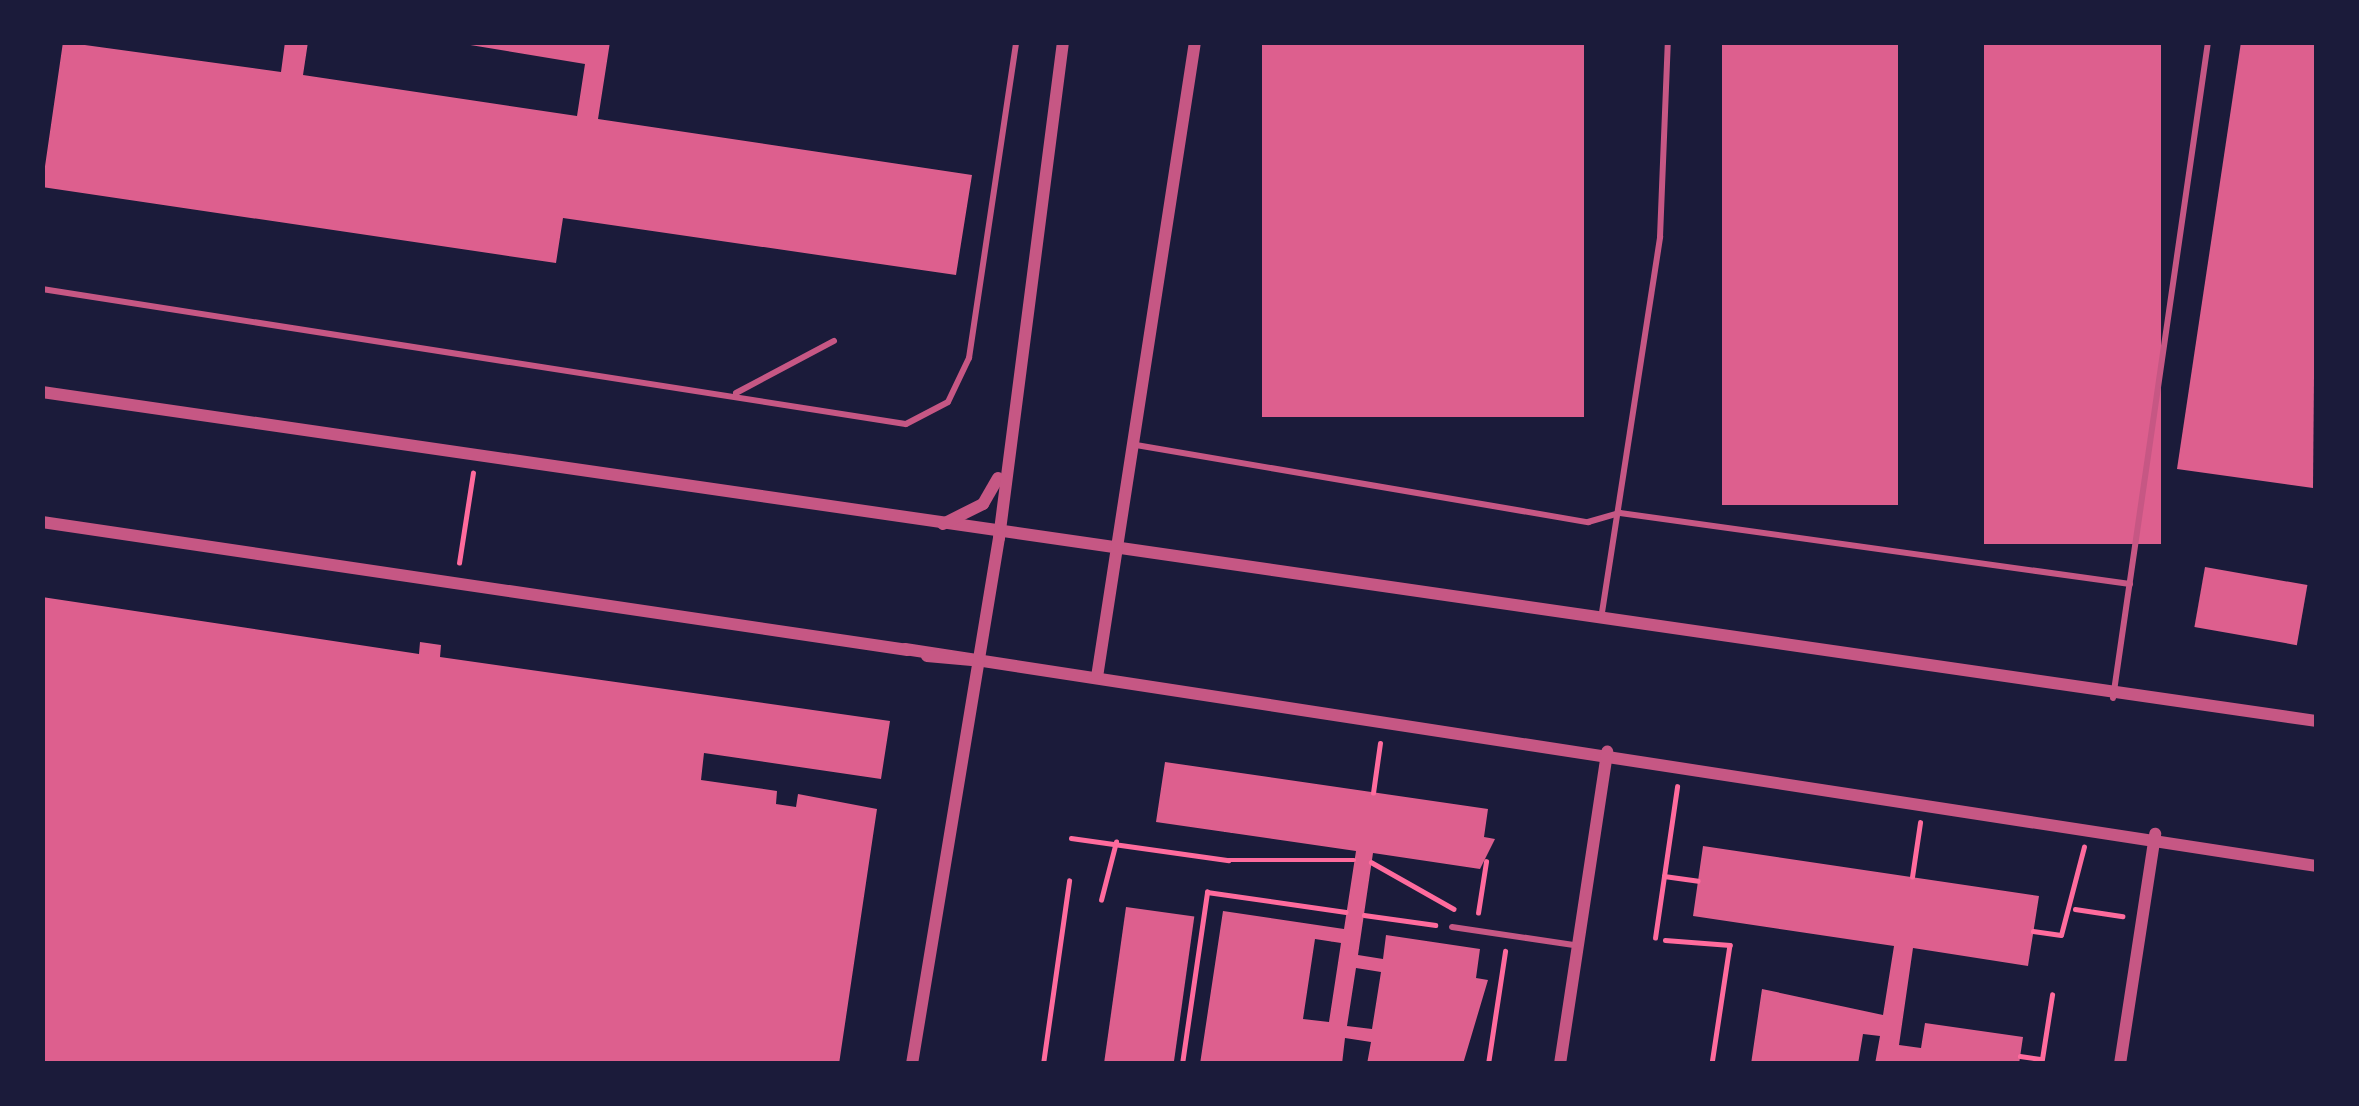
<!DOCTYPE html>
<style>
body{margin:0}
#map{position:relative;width:2359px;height:1106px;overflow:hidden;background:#1b1b3a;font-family:Signika,sans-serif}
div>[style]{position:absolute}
.building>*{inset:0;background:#dd5f8e;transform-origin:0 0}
.path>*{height:4.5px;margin:-2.25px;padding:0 2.25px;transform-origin:2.25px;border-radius:2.25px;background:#ff6b9d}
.service>*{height:6px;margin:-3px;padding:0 3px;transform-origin:3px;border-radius:3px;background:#c65784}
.minor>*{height:12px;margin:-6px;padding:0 6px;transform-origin:6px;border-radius:6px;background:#c65784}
span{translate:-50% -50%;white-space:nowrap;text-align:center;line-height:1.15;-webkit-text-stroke:9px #1b1b3a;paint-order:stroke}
.frame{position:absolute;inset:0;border:45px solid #1b1b3a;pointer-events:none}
</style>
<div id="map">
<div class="building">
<div style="clip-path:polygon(63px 42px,281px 72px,285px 42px,308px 42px,303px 75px,577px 116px,585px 64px,452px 42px,610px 42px,598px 119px,972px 175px,956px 275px,563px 218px,556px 263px,42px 187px)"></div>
<div style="left:1262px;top:42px;width:322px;height:375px"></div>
<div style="left:1722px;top:42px;width:176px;height:463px"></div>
<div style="left:1984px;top:42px;width:177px;height:502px"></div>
<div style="clip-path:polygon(2241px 42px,2317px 42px,2313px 488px,2177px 469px)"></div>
<div style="left:2205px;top:567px;width:104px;height:61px;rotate:10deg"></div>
<div style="clip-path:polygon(42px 597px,419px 654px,420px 642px,441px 645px,440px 657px,890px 721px,881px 779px,704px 753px,701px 780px,777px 791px,776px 804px,796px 807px,798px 794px,877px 809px,839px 1064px,42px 1064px)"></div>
<div style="clip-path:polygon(evenodd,1165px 762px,1488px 809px,1484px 837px,1495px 839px,1480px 869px,1373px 853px,1358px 955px,1383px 959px,1386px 935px,1480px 949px,1476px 978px,1488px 980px,1463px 1064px,1367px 1064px,1371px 1042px,1345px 1038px,1342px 1064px,1200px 1064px,1223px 911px,1344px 929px,1356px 851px,1156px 822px,1165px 762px,1315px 939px,1341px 943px,1329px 1022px,1303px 1019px,1315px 939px,1165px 762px,1356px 968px,1381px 972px,1372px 1029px,1347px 1026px,1356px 968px)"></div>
<div style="clip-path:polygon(1703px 846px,2039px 896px,2028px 966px,1913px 948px,1899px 1045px,1921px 1048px,1925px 1023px,2023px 1037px,2019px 1064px,1875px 1064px,1880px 1036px,1863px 1034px,1858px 1064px,1751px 1064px,1762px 989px,1883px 1015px,1894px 946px,1693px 916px)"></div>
<div style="left:1126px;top:907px;width:69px;height:156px;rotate:8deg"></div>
</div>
<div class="path">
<div style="left:459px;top:563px;width:91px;rotate:-81.2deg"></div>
<div style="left:1373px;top:793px;width:50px;rotate:-82deg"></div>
<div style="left:1071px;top:838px;width:159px;rotate:8deg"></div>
<div style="left:1228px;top:860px;width:126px"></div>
<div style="left:1371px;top:862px;width:95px;rotate:29.5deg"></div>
<div style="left:1664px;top:876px;width:34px;rotate:8deg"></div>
<div style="left:1912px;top:877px;width:55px;rotate:-81.6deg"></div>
<div style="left:1101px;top:900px;width:60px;rotate:-75.5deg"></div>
<div style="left:2075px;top:909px;width:48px;rotate:8.5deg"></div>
<div style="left:1478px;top:913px;width:52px;rotate:-81.1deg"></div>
<div style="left:1364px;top:915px;width:72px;rotate:8deg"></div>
<div style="left:2033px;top:931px;width:28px;rotate:8deg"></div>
<div style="left:2061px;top:935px;width:91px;rotate:-75.4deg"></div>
<div style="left:1655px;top:938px;width:153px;rotate:-81.7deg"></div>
<div style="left:1665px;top:940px;width:65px;rotate:4.4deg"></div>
<div style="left:1730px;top:945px;width:120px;rotate:98.6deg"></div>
<div style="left:2020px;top:1056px;width:22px;rotate:8deg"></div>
<div style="left:2042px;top:1059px;width:65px;rotate:-81.1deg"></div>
<div style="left:1043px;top:1064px;width:185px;rotate:-81.9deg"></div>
<div style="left:1182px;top:1064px;width:174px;rotate:-81.7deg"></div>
<div style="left:1207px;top:892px;width:140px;rotate:8.2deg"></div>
<div style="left:1488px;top:1064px;width:114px;rotate:-81.4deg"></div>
</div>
<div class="service">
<div style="left:42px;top:289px;width:874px;rotate:8.88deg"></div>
<div style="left:906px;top:424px;width:47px;rotate:-27.6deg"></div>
<div style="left:948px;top:402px;width:49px;rotate:-64.5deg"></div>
<div style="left:969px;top:358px;width:319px;rotate:-81.5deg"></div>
<div style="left:736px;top:393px;width:111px;rotate:-28deg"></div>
<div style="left:1136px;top:445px;width:459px;rotate:9.7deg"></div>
<div style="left:1588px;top:522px;width:33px;rotate:-16deg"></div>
<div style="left:1620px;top:513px;width:515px;rotate:7.93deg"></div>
<div style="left:1601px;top:619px;width:387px;rotate:-81.2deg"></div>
<div style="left:1660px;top:237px;width:195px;rotate:-87.7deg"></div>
<div style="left:2113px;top:698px;width:663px;rotate:-81.76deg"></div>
<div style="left:1452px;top:927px;width:123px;rotate:8.4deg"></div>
</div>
<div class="minor">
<div style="left:42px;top:392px;width:2299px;rotate:8.23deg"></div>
<div style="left:42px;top:522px;width:875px;rotate:8.41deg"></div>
<div style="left:943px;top:524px;width:45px;rotate:-26.6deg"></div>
<div style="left:983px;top:504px;width:30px;rotate:-60deg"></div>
<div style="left:905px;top:649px;width:1429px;rotate:8.74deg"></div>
<div style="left:927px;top:656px;width:45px;rotate:5.1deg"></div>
<div style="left:1097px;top:677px;width:643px;rotate:-81.23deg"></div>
<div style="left:912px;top:1064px;width:533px;rotate:-80.61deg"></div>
<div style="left:999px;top:538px;width:500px;rotate:-82.65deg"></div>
<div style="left:1560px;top:1064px;width:316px;rotate:-81.4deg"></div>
<div style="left:2120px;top:1064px;width:233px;rotate:-81.3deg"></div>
</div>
<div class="frame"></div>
</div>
